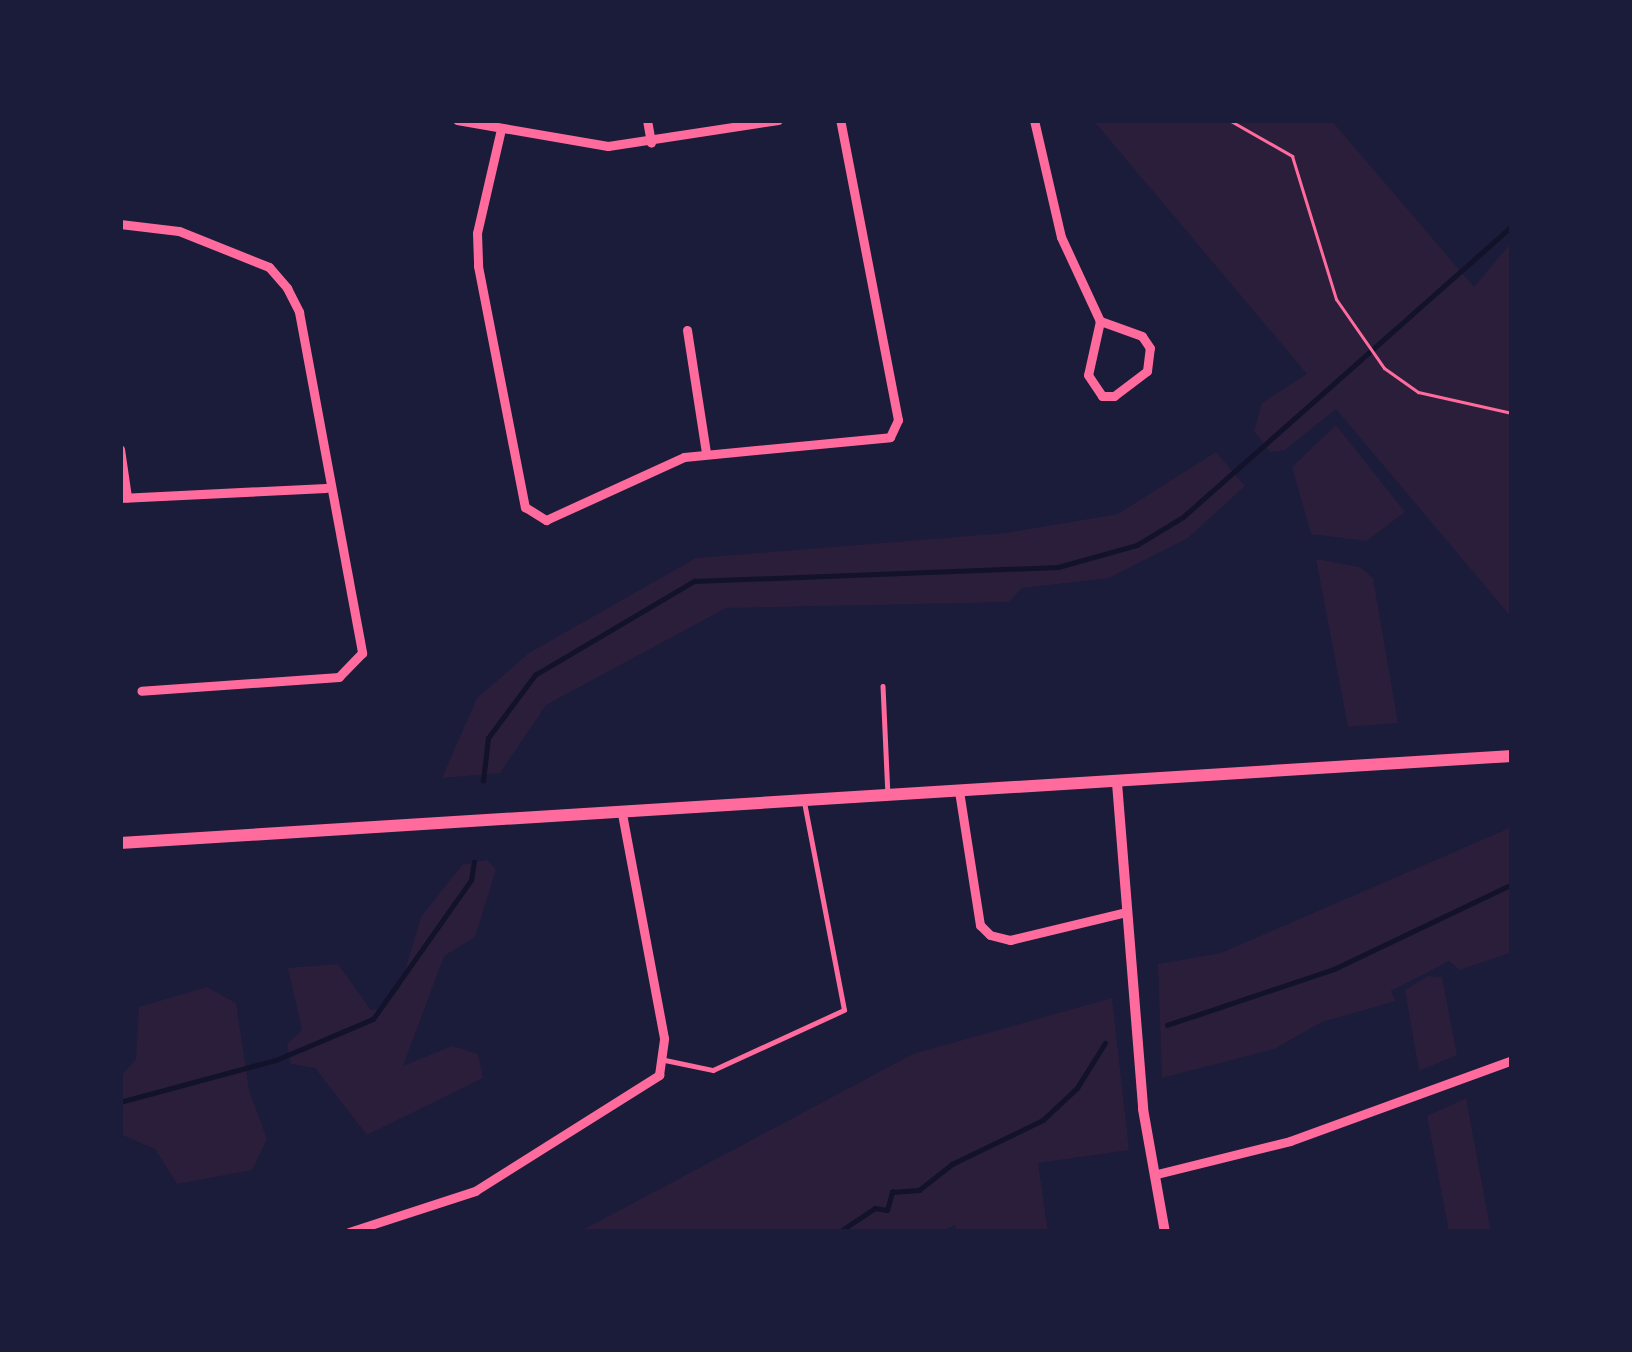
<!DOCTYPE html>
<style>
body{margin:0}
#map{position:relative;width:1632px;height:1352px;overflow:hidden;background:#1b1b3a;font-family:Overpass,sans-serif}
div>[style]{position:absolute}
.green>*{inset:0;background:#2a1e3b}
.stream>*{height:4.5px;margin:-2.25px;padding:0 2.25px;transform-origin:2.25px;border-radius:2.25px;background:#12122b}
.path>*{height:3px;margin:-1.5px;padding:0 1.5px;transform-origin:1.5px;border-radius:1.5px;background:#ff6b9d}
.service>*{height:4.5px;margin:-2.25px;padding:0 2.25px;transform-origin:2.25px;border-radius:2.25px;background:#ff6b9d}
.minor>*{height:9px;margin:-4.5px;padding:0 4.5px;transform-origin:4.5px;border-radius:4.5px;background:#ff6b9d}
.tertiary>*{height:10px;margin:-5px;padding:0 5px;transform-origin:5px;border-radius:5px;background:#ff6b9d}
.secondary>*{height:12px;margin:-6px;padding:0 6px;transform-origin:6px;border-radius:6px;background:#ff6b9d}
span{translate:-50% -50%;white-space:nowrap;text-align:center;line-height:1.15;-webkit-text-stroke:12px #1b1b3a;paint-order:stroke}
.frame{position:absolute;inset:0;border:123px solid #1b1b3a;pointer-events:none}
</style>
<div id="map">
<div class="green">
<div style="clip-path:polygon(1093px 120px,1331px 120px,1474px 287px,1512px 242px,1512px 618px,1336px 409px,1285px 450px,1270px 452px,1254px 431px,1262px 403px,1307px 374px)"></div>
<div style="clip-path:polygon(1336px 425px,1405px 512px,1367px 541px,1311px 534px,1292px 467px)"></div>
<div style="clip-path:polygon(1216px 452px,1245px 486px,1188px 538px,1109px 578px,1022px 588px,1009px 602px,726px 608px,546px 705px,500px 773px,442px 778px,477px 698px,529px 653px,696px 558px,1006px 533px,1118px 514px)"></div>
<div style="clip-path:polygon(1316px 559px,1360px 567px,1373px 578px,1398px 723px,1348px 727px)"></div>
<div style="clip-path:polygon(1512px 827px,1512px 952px,1460px 970px,1449px 961px,1391px 991px,1396px 1001px,1322px 1022px,1274px 1049px,1162px 1078px,1158px 964px,1221px 953px)"></div>
<div style="clip-path:polygon(487px 860px,496px 869px,475px 937px,444px 956px,403px 1066px,452px 1046px,478px 1054px,483px 1078px,367px 1135px,315px 1068px,291px 1064px,287px 1044px,302px 1030px,288px 968px,338px 964px,371px 1010px,384px 1008px,400px 987px,421px 917px,462px 865px)"></div>
<div style="clip-path:polygon(1428px 976px,1442px 977px,1457px 1055px,1419px 1071px,1405px 990px)"></div>
<div style="clip-path:polygon(207px 987px,236px 1003px,249px 1090px,267px 1139px,252px 1170px,177px 1184px,155px 1149px,120px 1134px,120px 1077px,136px 1059px,139px 1007px)"></div>
<div style="clip-path:polygon(1112px 998px,1129px 1150px,1038px 1163px,1048px 1232px,957px 1232px,955px 1225px,940px 1232px,579px 1232px,913px 1054px)"></div>
<div style="clip-path:polygon(1466px 1098px,1491px 1232px,1449px 1232px,1427px 1116px)"></div>
</div>
<div class="stream">
<div style="left:483px;top:781px;width:43px;rotate:-83.4deg"></div>
<div style="left:488px;top:738px;width:79px;rotate:-53.3deg"></div>
<div style="left:535px;top:675px;width:185px;rotate:-30.6deg"></div>
<div style="left:694px;top:581px;width:364px;rotate:-2.2deg"></div>
<div style="left:1058px;top:567px;width:82px;rotate:-15.6deg"></div>
<div style="left:1137px;top:545px;width:54px;rotate:-31.3deg"></div>
<div style="left:1183px;top:517px;width:439px;rotate:-41.5deg"></div>
<div style="left:1167px;top:1025px;width:176px;rotate:-18.5deg"></div>
<div style="left:1334px;top:969px;width:197px;rotate:-25.5deg"></div>
<div style="left:120px;top:1102px;width:162px;rotate:-15.1deg"></div>
<div style="left:276px;top:1060px;width:105px;rotate:-22.9deg"></div>
<div style="left:373px;top:1019px;width:170px;rotate:-54.8deg"></div>
<div style="left:471px;top:880px;width:18px;rotate:-81deg"></div>
<div style="left:839px;top:1232px;width:43px;rotate:-33.7deg"></div>
<div style="left:875px;top:1208px;width:12px;rotate:9deg"></div>
<div style="left:887px;top:1210px;width:19px;rotate:-74deg"></div>
<div style="left:892px;top:1192px;width:27px;rotate:-4deg"></div>
<div style="left:919px;top:1190px;width:42px;rotate:-38.2deg"></div>
<div style="left:952px;top:1164px;width:101px;rotate:-25.8deg"></div>
<div style="left:1043px;top:1120px;width:47px;rotate:-43.3deg"></div>
<div style="left:1077px;top:1088px;width:53px;rotate:-58.1deg"></div>
</div>
<div class="path">
<div style="left:1229px;top:120px;width:73px;rotate:29.7deg"></div>
<div style="left:1292px;top:156px;width:150px;rotate:72.9deg"></div>
<div style="left:1336px;top:299px;width:84px;rotate:55.2deg"></div>
<div style="left:1384px;top:368px;width:42px;rotate:35.2deg"></div>
<div style="left:1418px;top:392px;width:96px;rotate:12.6deg"></div>
</div>
<div class="service">
<div style="left:883px;top:686px;width:109px;rotate:87.4deg"></div>
<div style="left:665px;top:1060px;width:49px;rotate:11.8deg"></div>
<div style="left:713px;top:1070px;width:144px;rotate:-24.6deg"></div>
<div style="left:844px;top:1010px;width:211px;rotate:-100.9deg"></div>
</div>
<div class="minor">
<div style="left:457px;top:120px;width:153px;rotate:9.8deg"></div>
<div style="left:608px;top:146px;width:172px;rotate:-8.7deg"></div>
<div style="left:647px;top:120px;width:23px;rotate:80deg"></div>
<div style="left:1034px;top:120px;width:120px;rotate:77deg"></div>
<div style="left:1061px;top:237px;width:93px;rotate:65.1deg"></div>
<div style="left:1100px;top:321px;width:55px;rotate:102.5deg"></div>
<div style="left:1088px;top:375px;width:25px;rotate:56deg"></div>
<div style="left:1102px;top:396px;width:12px"></div>
<div style="left:1114px;top:396px;width:41px;rotate:-37.1deg"></div>
<div style="left:1147px;top:371px;width:23px;rotate:-83deg"></div>
<div style="left:1150px;top:348px;width:14px;rotate:-124deg"></div>
<div style="left:1142px;top:336px;width:45px;rotate:-160.3deg"></div>
<div style="left:501px;top:129px;width:107px;rotate:103deg"></div>
<div style="left:477px;top:233px;width:33px;rotate:88deg"></div>
<div style="left:478px;top:266px;width:246px;rotate:79deg"></div>
<div style="left:525px;top:507px;width:25px;rotate:32deg"></div>
<div style="left:546px;top:520px;width:152px;rotate:-24.5deg"></div>
<div style="left:684px;top:457px;width:207px;rotate:-5.5deg"></div>
<div style="left:890px;top:437px;width:19px;rotate:-65deg"></div>
<div style="left:898px;top:420px;width:306px;rotate:-100.9deg"></div>
<div style="left:120px;top:224px;width:59px;rotate:6.8deg"></div>
<div style="left:179px;top:231px;width:97px;rotate:21.8deg"></div>
<div style="left:269px;top:267px;width:28px;rotate:49deg"></div>
<div style="left:287px;top:288px;width:27px;rotate:63deg"></div>
<div style="left:299px;top:312px;width:347px;rotate:79.5deg"></div>
<div style="left:362px;top:653px;width:33px;rotate:134deg"></div>
<div style="left:339px;top:677px;width:198px;rotate:176deg"></div>
<div style="left:687px;top:330px;width:124px;rotate:81.2deg"></div>
<div style="left:120px;top:449px;width:49px;rotate:81.7deg"></div>
<div style="left:120px;top:498px;width:206px;rotate:-2.8deg"></div>
<div style="left:959px;top:791px;width:136px;rotate:81.1deg"></div>
<div style="left:980px;top:925px;width:14px;rotate:45deg"></div>
<div style="left:990px;top:935px;width:21px;rotate:14deg"></div>
<div style="left:1010px;top:940px;width:120px;rotate:-13.5deg"></div>
<div style="left:1157px;top:1174px;width:137px;rotate:-13.9deg"></div>
<div style="left:1290px;top:1141px;width:236px;rotate:-20deg"></div>
<div style="left:349px;top:1232px;width:133px;rotate:-18deg"></div>
<div style="left:475px;top:1191px;width:218px;rotate:-32.2deg"></div>
<div style="left:659px;top:1075px;width:37px;rotate:-82deg"></div>
<div style="left:664px;top:1038px;width:228px;rotate:-100.6deg"></div>
</div>
<div class="tertiary">
<div style="left:1117px;top:783px;width:327px;rotate:85.4deg"></div>
<div style="left:1143px;top:1109px;width:125px;rotate:79.9deg"></div>
</div>
<div class="secondary">
<div style="left:120px;top:843px;width:1395px;rotate:-3.58deg"></div>
</div>
<div class="frame"></div>
</div>
